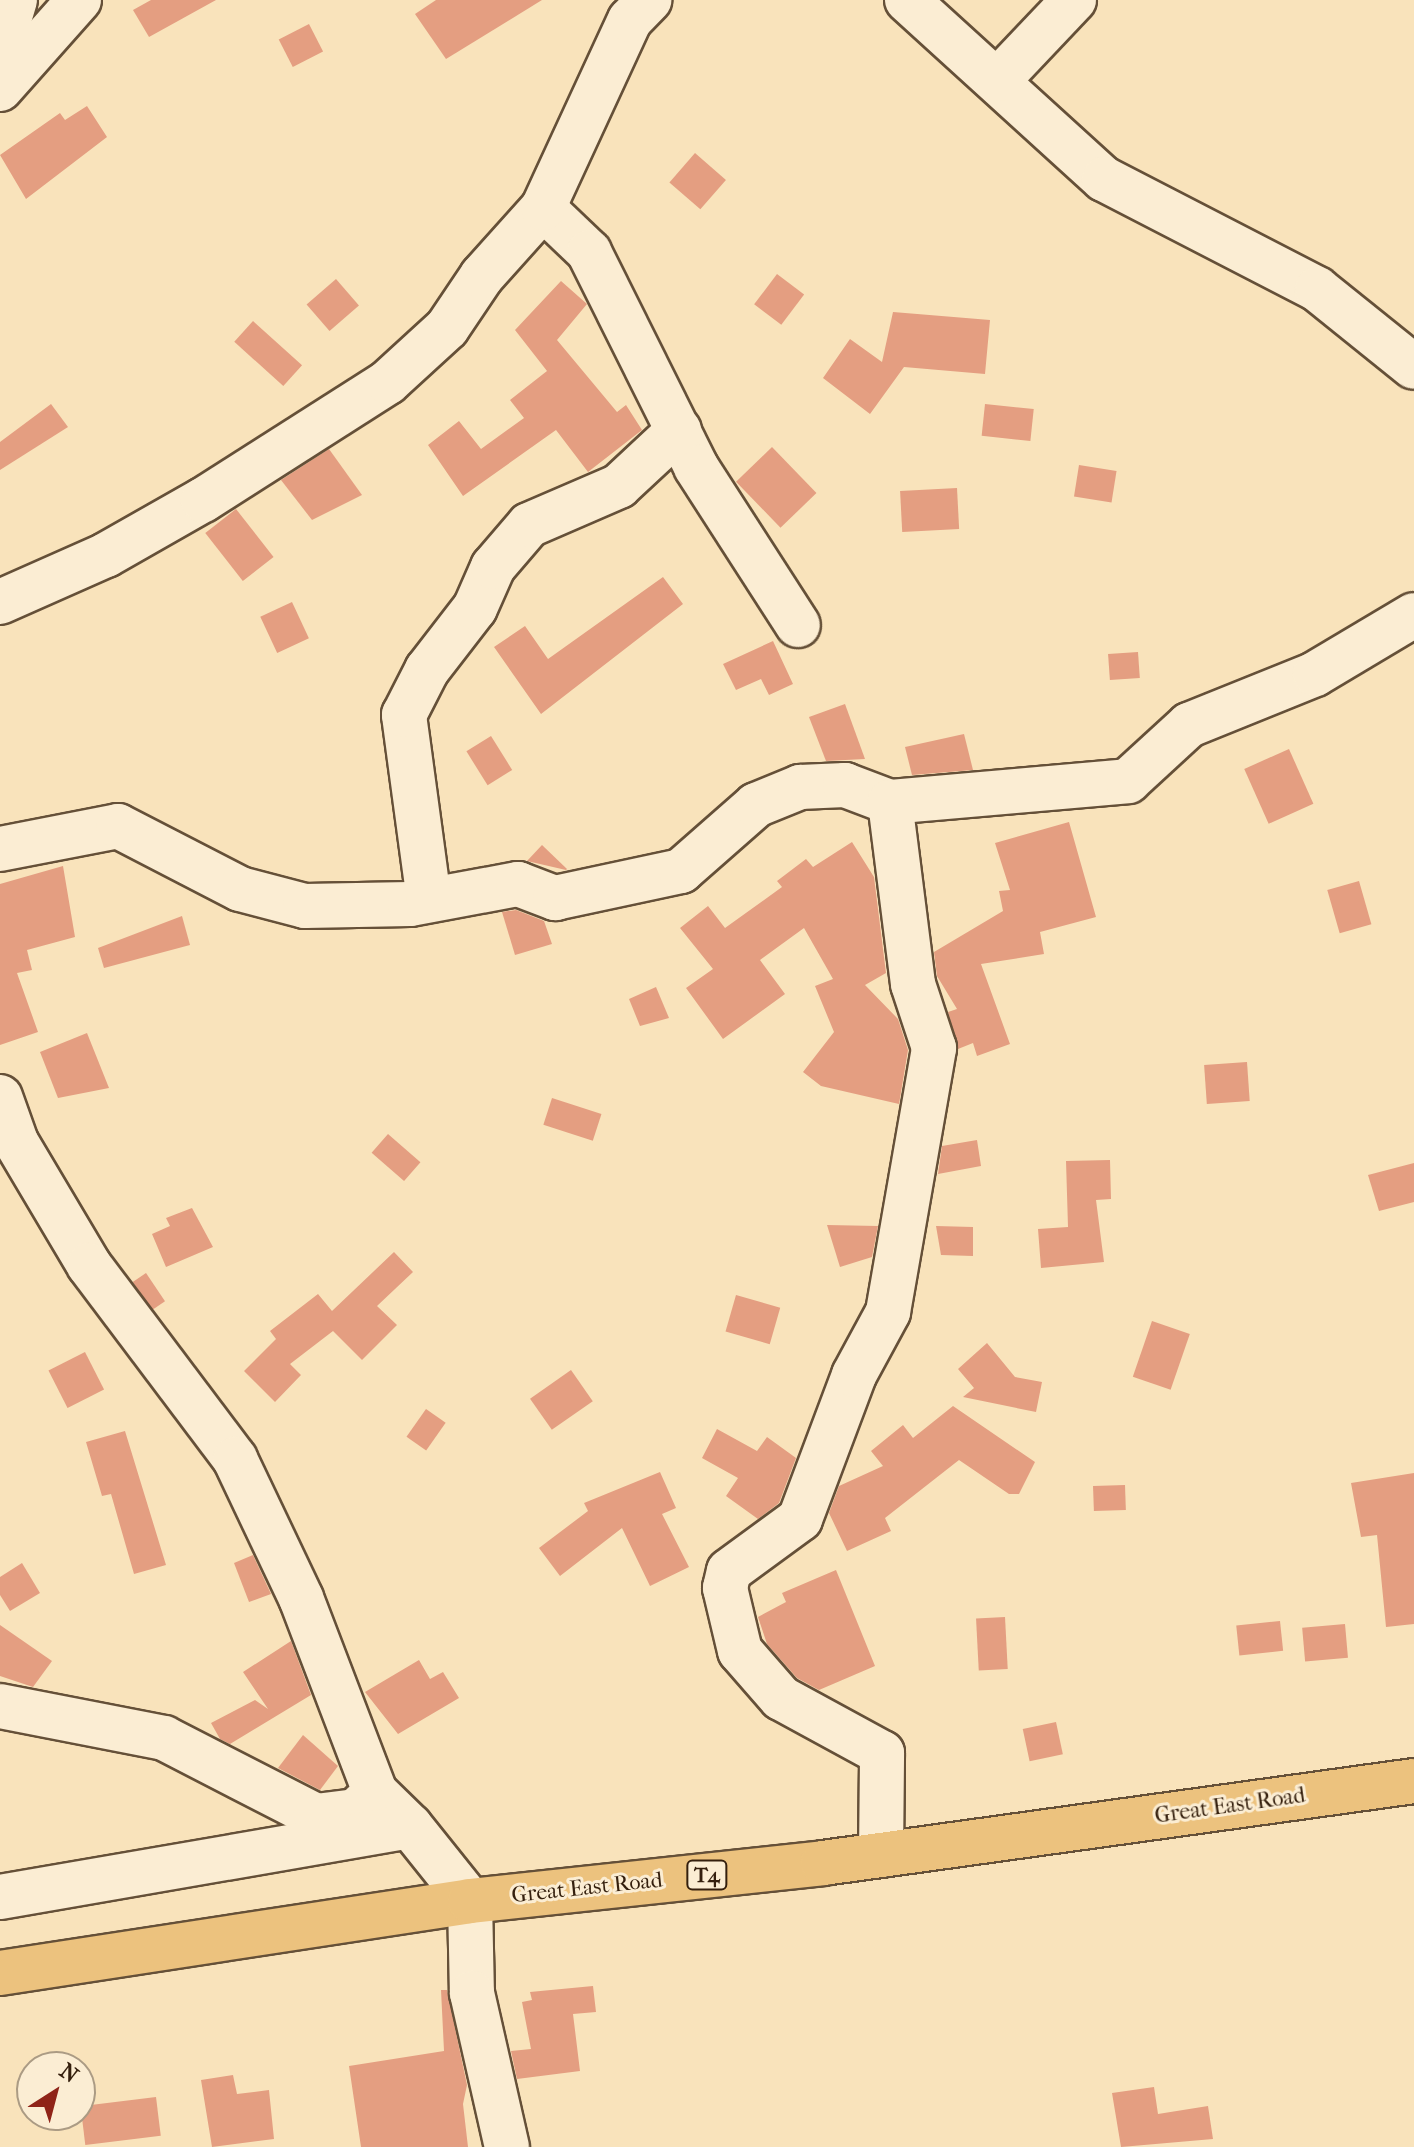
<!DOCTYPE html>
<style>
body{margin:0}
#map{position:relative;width:1414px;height:2147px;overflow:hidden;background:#f9e3bb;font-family:"IM FELL French Canon",serif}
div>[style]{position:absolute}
.building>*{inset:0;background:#e49e81;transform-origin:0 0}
.roads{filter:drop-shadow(2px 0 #655038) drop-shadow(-2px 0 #655038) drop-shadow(0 2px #655038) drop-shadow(0 -2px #655038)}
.minor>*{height:44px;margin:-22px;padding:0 22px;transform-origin:22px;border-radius:22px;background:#fbedd3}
.highway>*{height:44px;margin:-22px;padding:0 22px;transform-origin:22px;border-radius:22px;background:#ecc27e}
span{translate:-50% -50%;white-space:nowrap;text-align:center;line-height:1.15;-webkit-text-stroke:6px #fbedd3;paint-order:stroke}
.shield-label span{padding:2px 6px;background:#fbedd3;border:2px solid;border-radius:6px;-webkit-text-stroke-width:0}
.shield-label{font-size:20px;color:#341f0d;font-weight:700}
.street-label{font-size:22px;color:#341f0d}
.north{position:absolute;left:16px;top:2051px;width:80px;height:80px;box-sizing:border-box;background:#fbedd3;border:2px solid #ab9b84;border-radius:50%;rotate:36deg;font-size:22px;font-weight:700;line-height:32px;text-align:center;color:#341f0d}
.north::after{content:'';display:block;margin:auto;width:28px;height:36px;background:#8f2418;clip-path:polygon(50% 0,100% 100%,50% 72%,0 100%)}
</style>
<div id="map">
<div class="building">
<div style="clip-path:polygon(151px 0,216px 0,149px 37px,133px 10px)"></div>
<div style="clip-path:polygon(436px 0,542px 0,446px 59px,415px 14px)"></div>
<div style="left:309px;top:24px;width:31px;height:34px;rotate:63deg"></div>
<div style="clip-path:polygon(87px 106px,107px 137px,26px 199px,0 155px,60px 113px,65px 120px)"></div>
<div style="left:695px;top:153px;width:41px;height:39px;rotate:41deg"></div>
<div style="left:777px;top:274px;width:34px;height:38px;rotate:37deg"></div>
<div style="left:336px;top:279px;width:35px;height:39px;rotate:49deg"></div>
<div style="clip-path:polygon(561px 281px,587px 304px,557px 340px,617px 412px,626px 405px,642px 430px,588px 472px,556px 430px,463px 496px,428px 445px,459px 421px,481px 449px,524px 418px,510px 400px,547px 371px,515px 330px)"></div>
<div style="clip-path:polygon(893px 312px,990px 320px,985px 374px,904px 367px,870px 414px,823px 378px,850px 339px,882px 362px)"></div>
<div style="left:253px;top:321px;width:66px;height:28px;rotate:42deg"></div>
<div style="clip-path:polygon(51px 404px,68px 427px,0 470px,0 442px)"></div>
<div style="left:985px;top:404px;width:49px;height:32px;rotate:6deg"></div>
<div style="left:772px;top:447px;width:64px;height:50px;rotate:46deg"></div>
<div style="clip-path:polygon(329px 449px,362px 495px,312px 520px,281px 480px)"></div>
<div style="left:1079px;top:465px;width:38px;height:32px;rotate:9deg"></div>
<div style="left:957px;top:488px;width:41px;height:57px;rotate:87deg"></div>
<div style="left:236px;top:509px;width:61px;height:39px;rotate:52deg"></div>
<div style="clip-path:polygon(663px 577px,683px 604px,541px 714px,494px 647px,525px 626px,548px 659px)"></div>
<div style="left:292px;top:602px;width:40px;height:35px;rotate:65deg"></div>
<div style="clip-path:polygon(773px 641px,793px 684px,769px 695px,761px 679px,736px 690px,723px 664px)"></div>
<div style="left:1138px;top:652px;width:26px;height:30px;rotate:86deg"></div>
<div style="clip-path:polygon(845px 704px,865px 759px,826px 761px,809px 717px)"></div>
<div style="clip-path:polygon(964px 734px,973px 770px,912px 775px,905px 747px)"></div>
<div style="left:491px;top:736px;width:40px;height:29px;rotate:58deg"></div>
<div style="left:1289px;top:749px;width:60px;height:49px;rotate:66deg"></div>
<div style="clip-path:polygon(1069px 822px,1096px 917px,1040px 932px,1044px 954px,981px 964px,1010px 1044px,977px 1056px,973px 1043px,958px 1049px,948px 1012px,957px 1009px,937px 976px,934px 952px,1003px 911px,999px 891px,1010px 890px,995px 843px)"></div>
<div style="clip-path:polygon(852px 842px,874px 877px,886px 973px,865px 985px,898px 1019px,908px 1050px,899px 1104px,821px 1086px,803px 1072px,834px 1032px,815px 986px,833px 979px,804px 928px,760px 960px,785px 994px,723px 1039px,686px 988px,713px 969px,680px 928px,708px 906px,725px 928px,782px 887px,777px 881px,806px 859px,813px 867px)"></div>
<div style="clip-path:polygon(542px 845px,567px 869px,566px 870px,527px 861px)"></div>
<div style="clip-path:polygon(63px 866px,75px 937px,27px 950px,32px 970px,17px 973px,38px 1032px,0 1045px,0 884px)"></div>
<div style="left:1359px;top:881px;width:45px;height:33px;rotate:74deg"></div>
<div style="clip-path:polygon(516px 910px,544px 921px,552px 944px,515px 955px,502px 912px)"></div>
<div style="clip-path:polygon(182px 916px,190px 945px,104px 968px,98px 948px)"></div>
<div style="clip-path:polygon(656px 987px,669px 1018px,640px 1026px,629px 999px)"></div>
<div style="clip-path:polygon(87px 1033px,109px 1088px,58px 1098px,40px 1052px)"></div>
<div style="left:1247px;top:1062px;width:39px;height:43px;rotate:86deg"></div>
<div style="left:552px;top:1098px;width:52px;height:28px;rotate:18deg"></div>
<div style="left:388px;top:1134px;width:43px;height:25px;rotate:41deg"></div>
<div style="clip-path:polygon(977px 1140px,981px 1166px,938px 1174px,942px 1146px)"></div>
<div style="clip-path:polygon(1110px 1160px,1111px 1199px,1096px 1200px,1104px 1262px,1041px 1268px,1038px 1229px,1068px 1227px,1066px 1161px)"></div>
<div style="clip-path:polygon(1414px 1163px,1414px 1202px,1379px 1211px,1368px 1175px)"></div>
<div style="clip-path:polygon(192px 1208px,213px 1247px,166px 1267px,152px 1234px,170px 1226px,166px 1218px)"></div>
<div style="clip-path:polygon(827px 1225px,878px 1226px,872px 1257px,840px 1267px)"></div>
<div style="clip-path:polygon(936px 1226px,973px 1227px,973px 1256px,941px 1255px)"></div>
<div style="clip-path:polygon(394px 1252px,413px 1272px,377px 1306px,397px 1325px,362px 1360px,333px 1331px,290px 1364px,301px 1375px,275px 1402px,244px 1371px,276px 1339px,270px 1331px,318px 1294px,332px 1311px)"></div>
<div style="left:146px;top:1273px;width:34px;height:16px;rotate:56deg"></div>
<div style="left:736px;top:1295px;width:46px;height:38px;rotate:16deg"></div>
<div style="left:1152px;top:1321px;width:40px;height:59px;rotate:19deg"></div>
<div style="clip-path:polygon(987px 1343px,1015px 1377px,1042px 1382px,1036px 1412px,963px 1397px,974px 1388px,958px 1369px)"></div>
<div style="left:85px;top:1352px;width:42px;height:41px;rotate:63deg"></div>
<div style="left:571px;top:1370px;width:38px;height:50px;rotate:55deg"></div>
<div style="clip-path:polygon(953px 1406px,1035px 1462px,1019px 1494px,1009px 1494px,959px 1460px,885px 1518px,891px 1531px,847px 1551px,829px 1513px,839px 1486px,883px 1466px,871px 1451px,903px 1425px,913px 1438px)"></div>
<div style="left:426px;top:1409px;width:24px;height:34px;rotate:35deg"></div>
<div style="clip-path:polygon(717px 1429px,757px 1451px,767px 1437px,796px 1458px,779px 1503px,758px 1519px,726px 1496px,738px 1478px,702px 1458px)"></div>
<div style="clip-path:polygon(125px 1431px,166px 1565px,134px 1574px,111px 1494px,102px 1496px,86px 1442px)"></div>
<div style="clip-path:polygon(660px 1472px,676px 1508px,662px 1514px,689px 1567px,650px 1586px,622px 1528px,560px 1576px,539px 1548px,588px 1511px,584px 1503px)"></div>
<div style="clip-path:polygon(1414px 1473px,1414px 1624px,1386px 1627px,1377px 1535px,1361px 1537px,1351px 1483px)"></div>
<div style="left:1125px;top:1485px;width:25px;height:32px;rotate:88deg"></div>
<div style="clip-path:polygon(253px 1555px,271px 1594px,249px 1602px,234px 1563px)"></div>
<div style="clip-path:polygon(22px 1563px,40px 1593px,10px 1611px,0 1595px,0 1577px)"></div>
<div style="clip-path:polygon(836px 1570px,875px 1666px,819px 1690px,797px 1678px,767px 1644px,758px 1617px,786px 1602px,782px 1593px)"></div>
<div style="left:1005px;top:1617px;width:52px;height:29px;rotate:87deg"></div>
<div style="left:1280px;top:1621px;width:30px;height:44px;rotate:84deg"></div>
<div style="left:1345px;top:1624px;width:34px;height:43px;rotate:85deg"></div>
<div style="clip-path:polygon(0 1625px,52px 1661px,33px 1687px,0 1676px)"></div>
<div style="clip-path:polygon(291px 1641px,311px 1695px,230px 1744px,220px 1739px,211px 1723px,255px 1700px,268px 1709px,243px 1672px)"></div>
<div style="clip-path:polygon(419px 1660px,430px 1679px,443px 1672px,459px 1698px,398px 1734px,365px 1692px)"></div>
<div style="left:1056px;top:1722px;width:33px;height:34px;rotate:78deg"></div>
<div style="clip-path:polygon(303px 1735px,338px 1766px,320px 1790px,278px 1768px)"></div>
<div style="clip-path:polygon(593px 1986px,596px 2012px,573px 2014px,580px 2071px,517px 2079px,511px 2051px,531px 2049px,522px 2002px,532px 2000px,530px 1992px)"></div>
<div style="clip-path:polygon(441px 1990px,447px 1990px,467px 2085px,463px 2104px,468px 2147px,361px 2147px,349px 2066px,444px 2051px)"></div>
<div style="clip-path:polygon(233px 2075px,237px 2094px,269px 2090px,274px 2139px,212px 2147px,201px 2080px)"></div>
<div style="clip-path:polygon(1154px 2087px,1158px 2114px,1208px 2106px,1213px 2139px,1121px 2147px,1112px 2093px)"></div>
<div style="left:156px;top:2097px;width:39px;height:76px;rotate:83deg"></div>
</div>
<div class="roads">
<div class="minor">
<div style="left:907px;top:0;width:266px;rotate:42.3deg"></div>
<div style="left:1104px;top:179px;width:240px;rotate:27.3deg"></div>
<div style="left:1317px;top:289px;width:124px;rotate:38.8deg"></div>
<div style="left:0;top:50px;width:52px;rotate:-73.3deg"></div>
<div style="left:999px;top:79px;width:109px;rotate:-46.5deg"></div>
<div style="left:0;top:89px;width:119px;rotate:-48.4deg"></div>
<div style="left:543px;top:208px;width:64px;rotate:43.7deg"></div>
<div style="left:589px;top:252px;width:240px;rotate:63.5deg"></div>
<div style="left:696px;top:467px;width:188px;rotate:57.2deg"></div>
<div style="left:0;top:602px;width:116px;rotate:-23.9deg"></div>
<div style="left:106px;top:555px;width:112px;rotate:-29.6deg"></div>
<div style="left:203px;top:500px;width:219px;rotate:-32.5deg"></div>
<div style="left:388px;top:382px;width:80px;rotate:-42.5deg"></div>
<div style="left:447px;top:328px;width:63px;rotate:-56.1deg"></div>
<div style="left:482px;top:276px;width:91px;rotate:-48.1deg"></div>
<div style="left:543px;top:208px;width:207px;rotate:-65.2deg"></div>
<div style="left:630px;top:20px;width:28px;rotate:-46deg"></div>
<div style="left:0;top:849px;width:120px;rotate:-11deg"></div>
<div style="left:118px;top:826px;width:137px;rotate:27.3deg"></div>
<div style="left:240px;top:889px;width:67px;rotate:14.7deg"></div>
<div style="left:305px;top:906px;width:105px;rotate:-1.1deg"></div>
<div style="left:410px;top:904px;width:110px;rotate:-10.5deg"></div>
<div style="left:518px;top:884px;width:40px;rotate:21deg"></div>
<div style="left:555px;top:898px;width:129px;rotate:-12.1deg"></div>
<div style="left:681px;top:871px;width:100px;rotate:-41.3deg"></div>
<div style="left:756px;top:805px;width:48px;rotate:-22.2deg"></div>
<div style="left:800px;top:787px;width:45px;rotate:-2.5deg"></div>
<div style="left:845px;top:785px;width:48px;rotate:20.7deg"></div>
<div style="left:890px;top:802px;width:239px;rotate:-5deg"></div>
<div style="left:1128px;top:781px;width:83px;rotate:-42.6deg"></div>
<div style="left:1189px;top:725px;width:136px;rotate:-22deg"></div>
<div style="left:1315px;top:674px;width:115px;rotate:-30.8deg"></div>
<div style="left:429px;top:900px;width:187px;rotate:-97.7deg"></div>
<div style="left:404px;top:715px;width:51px;rotate:-62.9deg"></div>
<div style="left:427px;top:670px;width:78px;rotate:-52.3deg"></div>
<div style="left:475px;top:608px;width:45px;rotate:-66.3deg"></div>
<div style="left:493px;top:567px;width:55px;rotate:-49.4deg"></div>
<div style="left:529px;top:525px;width:98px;rotate:-23.4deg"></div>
<div style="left:619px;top:486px;width:82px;rotate:-43deg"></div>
<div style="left:0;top:1097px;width:48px;rotate:70.4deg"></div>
<div style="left:16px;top:1142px;width:143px;rotate:59.3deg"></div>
<div style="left:89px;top:1265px;width:243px;rotate:53deg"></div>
<div style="left:235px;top:1459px;width:154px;rotate:64.6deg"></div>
<div style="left:301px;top:1598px;width:208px;rotate:69.1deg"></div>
<div style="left:375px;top:1792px;width:49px;rotate:44.2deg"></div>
<div style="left:410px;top:1826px;width:96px;rotate:51.3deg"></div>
<div style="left:470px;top:1901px;width:92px;rotate:88.8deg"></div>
<div style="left:472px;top:1993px;width:158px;rotate:77.2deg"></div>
<div style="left:0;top:1706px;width:167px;rotate:11deg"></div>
<div style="left:164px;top:1738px;width:171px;rotate:27.2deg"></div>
<div style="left:316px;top:1816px;width:40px;rotate:-7.1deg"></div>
<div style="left:356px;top:1811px;width:11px;rotate:-45deg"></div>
<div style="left:881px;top:1855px;width:102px;rotate:-89.4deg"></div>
<div style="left:882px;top:1753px;width:115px;rotate:-151.4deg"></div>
<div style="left:781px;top:1698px;width:62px;rotate:-131.1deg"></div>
<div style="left:740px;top:1651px;width:65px;rotate:-103.4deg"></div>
<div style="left:725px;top:1588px;width:17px;rotate:-77deg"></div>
<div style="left:729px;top:1571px;width:88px;rotate:-36.2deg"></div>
<div style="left:800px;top:1519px;width:154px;rotate:-69.4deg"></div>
<div style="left:854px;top:1375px;width:72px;rotate:-61.6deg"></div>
<div style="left:888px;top:1312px;width:268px;rotate:-80.1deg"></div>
<div style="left:934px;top:1048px;width:67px;rotate:-108.2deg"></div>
<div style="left:913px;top:984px;width:183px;rotate:-97.2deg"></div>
<div style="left:0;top:1897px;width:416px;rotate:-9.8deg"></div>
</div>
<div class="highway">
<div style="left:0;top:1973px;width:475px;rotate:-8.7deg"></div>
<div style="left:470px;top:1901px;width:355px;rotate:-6.1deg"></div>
<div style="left:823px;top:1863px;width:597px;rotate:-7.9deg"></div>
</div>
</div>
<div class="shield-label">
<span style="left:707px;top:1875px">T4</span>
</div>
<div class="street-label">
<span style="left:1230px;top:1806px;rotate:-8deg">Great East Road</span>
<span style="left:587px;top:1888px;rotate:-6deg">Great East Road</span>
</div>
<div class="north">N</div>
</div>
